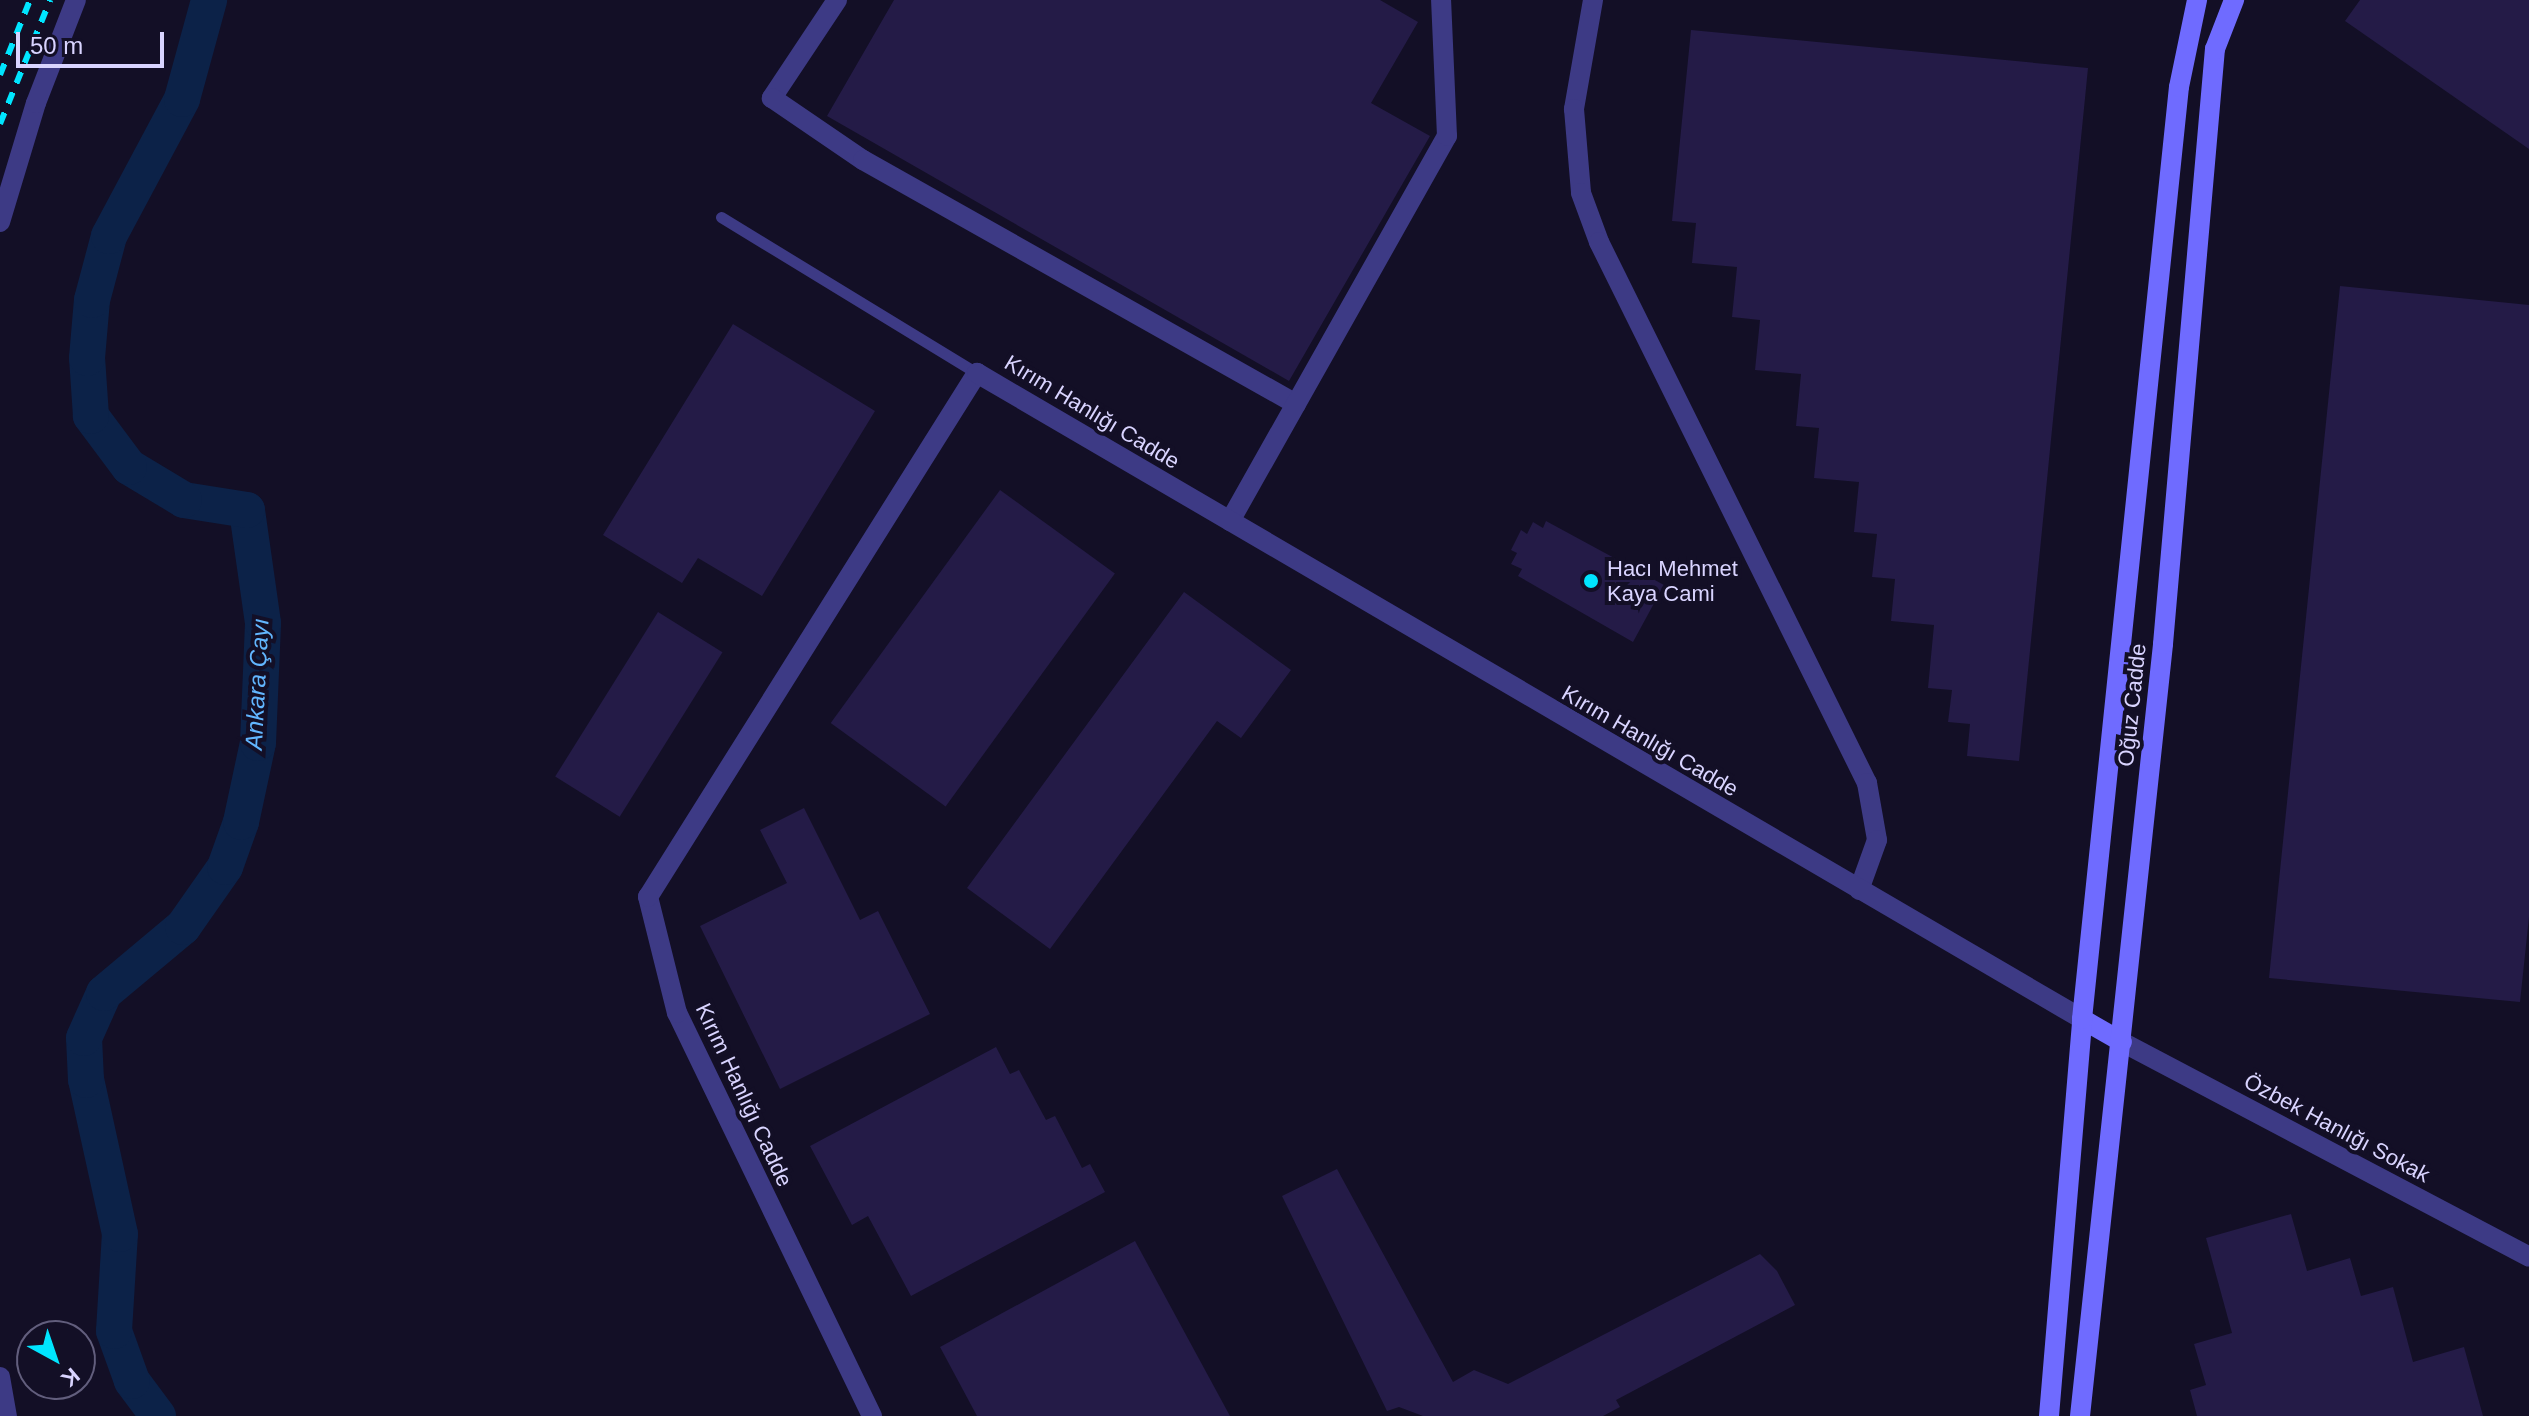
<!DOCTYPE html>
<meta charset="utf-8">
<style>
body{margin:0}
#map{position:relative;width:2529px;height:1416px;overflow:hidden;background:#130f26;font-family:Arial,sans-serif}
div>[style]{position:absolute}
.river>*{height:36px;margin:-18px;padding:0 18px;transform-origin:18px;border-radius:18px;background:#0c2248}
.building>*{inset:0;background:#241b47;transform-origin:0 0}
.lane>*{height:11px;margin:-5.5px;padding:0 5.5px;transform-origin:5.5px;border-radius:5.5px;background:#3d3a85}
.street>*{height:20px;margin:-10px;padding:0 10px;transform-origin:10px;border-radius:10px;background:#3d3a85}
.secondary>*{height:20px;margin:-10px;padding:0 10px;transform-origin:10px;border-radius:10px;background:#6f6bff}
.rail>*{height:6px;margin-top:-3px;transform-origin:0;background:repeating-linear-gradient(90deg,#00e5ff 0 12px,transparent 0 22px)}
.dots>*{width:22px;height:22px;translate:-50% -50%;box-sizing:border-box;border:4px solid #130f26;border-radius:50%}
span{translate:-50% -50%;white-space:nowrap;text-align:center;line-height:1.15;-webkit-text-stroke:8px #130f26;paint-order:stroke}
.street-label{font-size:22px;color:#d9d4ff}
.poi-label{font-size:22px;color:#d9d4ff}
.left{translate:0 -50%;text-align:left}
.water-label{font-size:24px;color:#62b6ff;font-style:italic}
.north{position:absolute;left:16px;top:1320px;width:80px;height:80px;box-sizing:border-box;background:#130f26;border:2px solid #625e7d;border-radius:50%;rotate:140deg;font-size:22px;font-weight:700;line-height:32px;text-align:center;color:#d9d4ff}
.north::after{content:'';display:block;margin:auto;width:28px;height:36px;background:#00e5ff;clip-path:polygon(50% 0,100% 100%,50% 72%,0 100%)}
.scale{position:absolute;left:16px;top:32px;width:148px;height:36px;box-sizing:border-box;border:4px solid #d9d4ff;border-top:0;padding-left:10px;font-size:24px;line-height:28px;white-space:nowrap;color:#d9d4ff;-webkit-text-stroke:6px #130f26;paint-order:stroke}
</style>
<div id="map">
<div class="river">
<div style="left:158px;top:1416px;width:44px;rotate:-126.6deg"></div>
<div style="left:132px;top:1381px;width:53px;rotate:-109.8deg"></div>
<div style="left:114px;top:1331px;width:97px;rotate:-86.5deg"></div>
<div style="left:120px;top:1234px;width:158px;rotate:-102.4deg"></div>
<div style="left:86px;top:1080px;width:42px;rotate:-92.7deg"></div>
<div style="left:84px;top:1038px;width:49px;rotate:-66deg"></div>
<div style="left:104px;top:993px;width:103px;rotate:-39.9deg"></div>
<div style="left:183px;top:927px;width:73px;rotate:-55deg"></div>
<div style="left:225px;top:867px;width:48px;rotate:-70.4deg"></div>
<div style="left:241px;top:822px;width:81px;rotate:-77.9deg"></div>
<div style="left:258px;top:743px;width:120px;rotate:-87.6deg"></div>
<div style="left:263px;top:623px;width:114px;rotate:-98.1deg"></div>
<div style="left:247px;top:510px;width:64px;rotate:-171deg"></div>
<div style="left:184px;top:500px;width:64px;rotate:-149deg"></div>
<div style="left:129px;top:467px;width:64px;rotate:-126.7deg"></div>
<div style="left:91px;top:416px;width:58px;rotate:-93.9deg"></div>
<div style="left:87px;top:358px;width:58px;rotate:-85.1deg"></div>
<div style="left:92px;top:300px;width:66px;rotate:-75.1deg"></div>
<div style="left:109px;top:236px;width:155px;rotate:-61.9deg"></div>
<div style="left:182px;top:99px;width:103px;rotate:-74.7deg"></div>
</div>
<div class="building">
<div style="clip-path:polygon(894px 0,1380px 0,1418px 22px,1371px 103px,1430px 136px,1289px 381px,827px 116px)"></div>
<div style="clip-path:polygon(2360px 0,2529px 0,2529px 149px,2345px 21px)"></div>
<div style="clip-path:polygon(1691px 30px,2088px 68px,2019px 761px,1967px 756px,1970px 724px,1948px 722px,1952px 690px,1928px 688px,1934px 625px,1891px 621px,1895px 579px,1872px 577px,1877px 534px,1854px 532px,1859px 482px,1814px 478px,1819px 428px,1796px 426px,1801px 374px,1755px 370px,1760px 320px,1732px 317px,1737px 267px,1692px 263px,1696px 223px,1672px 221px)"></div>
<div style="clip-path:polygon(2340px 286px,2529px 305px,2529px 917px,2520px 1002px,2269px 978px)"></div>
<div style="clip-path:polygon(733px 324px,875px 411px,762px 596px,698px 558px,682px 583px,603px 535px)"></div>
<div style="left:1000px;top:490px;width:142px;height:288px;rotate:36deg"></div>
<div style="clip-path:polygon(1546px 521px,1664px 585px,1633px 642px,1518px 576px,1522px 569px,1511px 564px,1517px 553px,1511px 550px,1521px 530px,1527px 534px,1533px 522px,1543px 528px)"></div>
<div style="clip-path:polygon(1184px 592px,1291px 670px,1241px 738px,1217px 721px,1050px 949px,967px 888px)"></div>
<div style="left:658px;top:612px;width:76px;height:194px;rotate:32deg"></div>
<div style="clip-path:polygon(804px 808px,860px 920px,878px 911px,930px 1014px,780px 1089px,700px 926px,787px 883px,760px 830px)"></div>
<div style="clip-path:polygon(996px 1047px,1010px 1074px,1019px 1070px,1046px 1120px,1055px 1116px,1082px 1168px,1090px 1164px,1105px 1192px,911px 1296px,868px 1216px,852px 1225px,810px 1146px)"></div>
<div style="clip-path:polygon(1337px 1169px,1453px 1382px,1474px 1370px,1508px 1384px,1760px 1254px,1777px 1271px,1795px 1305px,1616px 1400px,1620px 1407px,1603px 1416px,1423px 1416px,1399px 1407px,1387px 1411px,1282px 1196px)"></div>
<div style="clip-path:polygon(2291px 1214px,2307px 1271px,2350px 1258px,2361px 1296px,2393px 1287px,2413px 1362px,2464px 1347px,2483px 1416px,2197px 1416px,2190px 1390px,2206px 1385px,2194px 1344px,2232px 1333px,2206px 1238px)"></div>
<div style="clip-path:polygon(1135px 1241px,1230px 1416px,977px 1416px,940px 1347px)"></div>
</div>
<div class="lane">
<div style="left:721px;top:217px;width:300px;rotate:31.4deg"></div>
</div>
<div class="street">
<div style="left:837px;top:0;width:118px;rotate:123.6deg"></div>
<div style="left:772px;top:98px;width:110px;rotate:34.3deg"></div>
<div style="left:863px;top:160px;width:497px;rotate:29.4deg"></div>
<div style="left:1593px;top:0;width:111px;rotate:99.9deg"></div>
<div style="left:1574px;top:109px;width:84px;rotate:85.2deg"></div>
<div style="left:1581px;top:193px;width:52px;rotate:69.8deg"></div>
<div style="left:1599px;top:242px;width:604px;rotate:63.65deg"></div>
<div style="left:1867px;top:783px;width:58px;rotate:80deg"></div>
<div style="left:1877px;top:840px;width:53px;rotate:109.8deg"></div>
<div style="left:0;top:222px;width:124px;rotate:-73.2deg"></div>
<div style="left:36px;top:103px;width:110px;rotate:-68.8deg"></div>
<div style="left:1230px;top:521px;width:442px;rotate:-60.6deg"></div>
<div style="left:1447px;top:136px;width:136px;rotate:-92.5deg"></div>
<div style="left:2122px;top:1042px;width:460px;rotate:27.8deg"></div>
<div style="left:0;top:1377px;width:40px;rotate:80deg"></div>
<div style="left:872px;top:1416px;width:448px;rotate:-115.8deg"></div>
<div style="left:677px;top:1013px;width:120px;rotate:-104deg"></div>
<div style="left:648px;top:897px;width:619px;rotate:-57.88deg"></div>
<div style="left:977px;top:373px;width:1280px;rotate:30.31deg"></div>
</div>
<div class="secondary">
<div style="left:2082px;top:1019px;width:46px;rotate:29.9deg"></div>
<div style="left:2049px;top:1416px;width:398px;rotate:-85.2deg"></div>
<div style="left:2082px;top:1019px;width:937px;rotate:-84.06deg"></div>
<div style="left:2179px;top:87px;width:89px;rotate:-78.3deg"></div>
<div style="left:2080px;top:1416px;width:776px;rotate:-83.86deg"></div>
<div style="left:2163px;top:644px;width:597px;rotate:-85.01deg"></div>
<div style="left:2215px;top:49px;width:53px;rotate:-68.8deg"></div>
</div>
<div class="rail">
<div style="left:0;top:75px;width:81px;rotate:-68.2deg"></div>
<div style="left:0;top:124px;width:134px;rotate:-68deg"></div>
</div>
<div class="dots">
<div style="left:1591px;top:581px;background:#00e5ff"></div>
</div>
<div class="street-label">
<span style="left:1092px;top:412px;rotate:31deg">Kırım Hanlığı Cadde</span>
<span style="left:2132px;top:705px;rotate:-84deg">Oğuz Cadde</span>
<span style="left:1650px;top:741px;rotate:30deg">Kırım Hanlığı Cadde</span>
<span style="left:744px;top:1095px;rotate:65deg">Kırım Hanlığı Cadde</span>
<span style="left:2337px;top:1128px;rotate:28deg">Özbek Hanlığı Sokak</span>
</div>
<div class="poi-label">
<span class="left" style="left:1607px;top:581px">Hacı Mehmet<br>Kaya Cami</span>
</div>
<div class="water-label">
<span style="left:257px;top:684px;rotate:-87deg">Ankara Çayı</span>
</div>
<div class="north">K</div>
<div class="scale">50 m</div>
</div>
